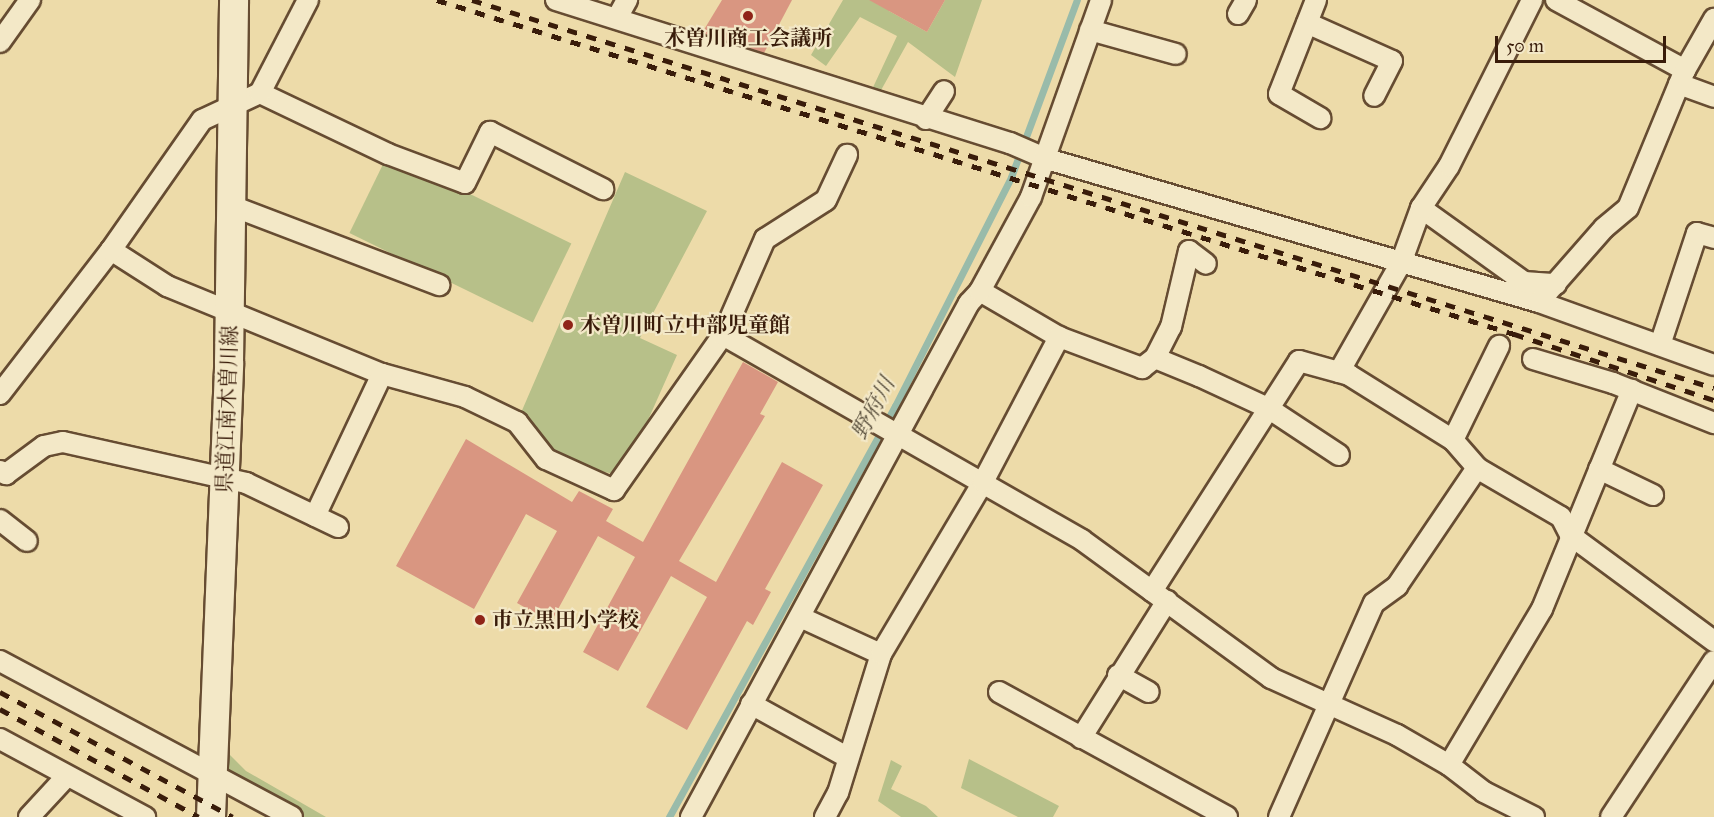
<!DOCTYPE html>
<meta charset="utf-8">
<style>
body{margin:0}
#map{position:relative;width:1714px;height:817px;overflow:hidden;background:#eddba9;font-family:"IM FELL Great Primer","Noto Serif JP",serif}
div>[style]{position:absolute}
.green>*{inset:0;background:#b7c089;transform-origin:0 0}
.stream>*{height:7px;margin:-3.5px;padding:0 3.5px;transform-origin:3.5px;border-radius:3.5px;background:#9ba}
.building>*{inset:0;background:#d99681}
.roads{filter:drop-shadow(2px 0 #664c32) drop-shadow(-2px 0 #664c32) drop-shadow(0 2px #664c32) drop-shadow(0 -2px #664c32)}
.street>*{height:20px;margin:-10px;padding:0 10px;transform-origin:10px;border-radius:10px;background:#f3e8c7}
.secondary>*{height:28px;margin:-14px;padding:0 14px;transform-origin:14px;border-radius:14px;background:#f3e8c7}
.rail>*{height:4.5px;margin-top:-2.25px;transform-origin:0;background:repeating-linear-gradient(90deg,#391c0a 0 10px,transparent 0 20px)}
.dots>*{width:16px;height:16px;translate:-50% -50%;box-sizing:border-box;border:3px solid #f3e8c7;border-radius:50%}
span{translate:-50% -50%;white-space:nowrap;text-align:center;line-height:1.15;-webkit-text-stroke:4.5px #f3e8c7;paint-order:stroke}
.poi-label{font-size:21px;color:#391c0a;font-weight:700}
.left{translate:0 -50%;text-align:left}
.street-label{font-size:21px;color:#391c0a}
.water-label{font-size:22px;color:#564c3a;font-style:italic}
.scale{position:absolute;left:1495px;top:36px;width:171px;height:27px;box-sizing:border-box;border:3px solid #391c0a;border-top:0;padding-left:8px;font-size:18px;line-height:21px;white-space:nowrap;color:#391c0a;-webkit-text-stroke:4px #f3e8c7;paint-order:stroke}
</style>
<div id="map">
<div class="green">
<div style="clip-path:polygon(843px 0,894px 0,889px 11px,927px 32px,945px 0,982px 0,955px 77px,908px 42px,880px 92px,868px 98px,897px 36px,860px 17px,826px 66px,811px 55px)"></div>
<div style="left:388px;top:154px;width:204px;height:88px;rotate:26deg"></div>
<div style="clip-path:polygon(625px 172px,707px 211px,640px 338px,677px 355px,623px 476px,546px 459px,517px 422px)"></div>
<div style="clip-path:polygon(216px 741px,246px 771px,326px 817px,292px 817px,215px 778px)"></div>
<div style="clip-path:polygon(969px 759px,1059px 806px,1053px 817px,1018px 817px,961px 788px)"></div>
<div style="clip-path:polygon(891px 760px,902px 766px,891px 789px,926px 806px,938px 817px,901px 817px,878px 801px)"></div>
</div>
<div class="stream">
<div style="left:669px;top:817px;width:469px;rotate:-61.2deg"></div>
<div style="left:895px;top:406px;width:257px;rotate:-63.1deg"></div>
<div style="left:1011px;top:177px;width:189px;rotate:-69.6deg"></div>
</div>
<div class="building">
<div style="clip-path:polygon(722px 0,792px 0,764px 53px,702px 33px)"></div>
<div style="clip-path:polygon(869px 0,945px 0,927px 32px)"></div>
<div style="clip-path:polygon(743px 362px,778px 382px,760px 414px,765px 416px,679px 561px,716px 582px,782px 462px,823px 485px,765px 589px,771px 592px,753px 625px,747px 621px,687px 730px,646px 707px,707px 597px,671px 576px,618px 671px,583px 652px,635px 557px,598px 536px,551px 622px,517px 603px,557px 531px,526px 514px,474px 609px,396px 566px,466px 439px,572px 502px,579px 491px,613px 509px,606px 521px,643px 542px)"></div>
</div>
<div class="roads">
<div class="street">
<div style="left:556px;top:0;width:476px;rotate:17.5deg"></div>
<div style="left:1010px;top:143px;width:40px;rotate:23.4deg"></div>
<div style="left:1047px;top:159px;width:512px;rotate:16.21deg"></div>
<div style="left:1539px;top:302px;width:186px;rotate:19.8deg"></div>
<div style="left:1316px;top:0;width:101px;rotate:111.5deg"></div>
<div style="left:1279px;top:94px;width:48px;rotate:30.3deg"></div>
<div style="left:1556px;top:0;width:147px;rotate:28.5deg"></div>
<div style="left:1238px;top:14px;width:16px;rotate:-60deg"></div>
<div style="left:617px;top:18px;width:21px;rotate:-61deg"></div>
<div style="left:1307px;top:23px;width:93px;rotate:24.1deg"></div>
<div style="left:1392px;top:61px;width:39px;rotate:117deg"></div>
<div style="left:1090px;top:30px;width:89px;rotate:15.6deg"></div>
<div style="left:0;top:42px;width:52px;rotate:-54.5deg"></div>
<div style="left:1679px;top:84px;width:37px;rotate:20deg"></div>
<div style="left:260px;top:93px;width:142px;rotate:25.5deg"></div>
<div style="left:388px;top:154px;width:82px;rotate:20.6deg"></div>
<div style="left:465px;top:183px;width:57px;rotate:-63.9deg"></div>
<div style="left:490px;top:132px;width:127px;rotate:26.8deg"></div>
<div style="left:926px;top:119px;width:33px;rotate:-57deg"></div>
<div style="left:232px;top:206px;width:222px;rotate:20.9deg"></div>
<div style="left:1421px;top:208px;width:127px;rotate:35.7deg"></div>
<div style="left:1524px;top:282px;width:32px;rotate:4deg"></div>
<div style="left:111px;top:250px;width:67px;rotate:32.7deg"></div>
<div style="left:167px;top:286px;width:232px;rotate:22.3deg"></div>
<div style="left:382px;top:374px;width:86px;rotate:15.5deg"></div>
<div style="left:465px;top:397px;width:58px;rotate:25.7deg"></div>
<div style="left:517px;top:422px;width:47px;rotate:51.9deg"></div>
<div style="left:546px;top:459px;width:75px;rotate:24.5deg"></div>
<div style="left:614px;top:490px;width:189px;rotate:-54.9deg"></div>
<div style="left:723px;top:335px;width:105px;rotate:-66.4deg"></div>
<div style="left:765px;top:239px;width:72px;rotate:-32.6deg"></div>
<div style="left:826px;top:200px;width:50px;rotate:-65deg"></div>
<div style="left:980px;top:291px;width:91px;rotate:30.2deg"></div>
<div style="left:1059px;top:337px;width:89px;rotate:20.5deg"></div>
<div style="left:1142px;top:368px;width:16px;rotate:-38deg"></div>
<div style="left:1155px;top:358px;width:48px;rotate:22.2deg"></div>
<div style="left:1199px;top:376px;width:76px;rotate:24.9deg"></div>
<div style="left:1268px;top:408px;width:85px;rotate:33.5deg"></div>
<div style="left:1539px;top:302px;width:98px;rotate:-48.7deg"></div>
<div style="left:1604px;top:228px;width:31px;rotate:-40deg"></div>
<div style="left:1628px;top:208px;width:149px;rotate:-67.6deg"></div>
<div style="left:1685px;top:70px;width:59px;rotate:-60.4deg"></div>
<div style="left:723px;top:335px;width:413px;rotate:29.7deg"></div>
<div style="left:1082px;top:540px;width:234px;rotate:36.1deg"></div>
<div style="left:1271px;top:678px;width:138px;rotate:24.3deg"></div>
<div style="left:1397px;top:735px;width:60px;rotate:30deg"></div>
<div style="left:1449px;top:765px;width:44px;rotate:37.6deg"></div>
<div style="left:1484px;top:792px;width:56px;rotate:26.6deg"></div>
<div style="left:1660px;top:345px;width:118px;rotate:-71.7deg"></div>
<div style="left:1697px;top:233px;width:18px;rotate:16deg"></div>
<div style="left:1155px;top:358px;width:35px;rotate:-63deg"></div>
<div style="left:1171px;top:327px;width:78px;rotate:-76.7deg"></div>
<div style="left:1189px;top:251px;width:21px;rotate:37deg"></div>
<div style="left:1533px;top:359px;width:84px;rotate:16.7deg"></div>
<div style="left:1613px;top:383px;width:109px;rotate:21.6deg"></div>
<div style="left:1339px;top:372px;width:125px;rotate:-60.4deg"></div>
<div style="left:1401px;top:263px;width:59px;rotate:-70deg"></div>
<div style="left:1421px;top:208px;width:50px;rotate:-56.3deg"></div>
<div style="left:1449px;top:166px;width:186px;rotate:-63.4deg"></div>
<div style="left:0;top:394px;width:182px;rotate:-52.4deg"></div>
<div style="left:111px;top:250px;width:159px;rotate:-55deg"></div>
<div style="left:202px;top:120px;width:64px;rotate:-25deg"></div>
<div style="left:260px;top:93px;width:105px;rotate:-62.7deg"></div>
<div style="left:1453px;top:440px;width:105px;rotate:-63.9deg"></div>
<div style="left:1599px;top:469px;width:60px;rotate:25.7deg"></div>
<div style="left:0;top:471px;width:7px;rotate:27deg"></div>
<div style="left:6px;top:474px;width:47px;rotate:-36.4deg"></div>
<div style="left:44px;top:446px;width:19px;rotate:-12deg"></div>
<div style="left:63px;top:442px;width:188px;rotate:12.6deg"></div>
<div style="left:246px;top:483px;width:102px;rotate:25.6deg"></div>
<div style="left:315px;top:516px;width:157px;rotate:-64.7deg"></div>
<div style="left:0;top:520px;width:34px;rotate:38deg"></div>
<div style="left:1152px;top:591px;width:273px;rotate:-57.4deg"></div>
<div style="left:1299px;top:361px;width:52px;rotate:15.6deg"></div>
<div style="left:1349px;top:375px;width:123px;rotate:32deg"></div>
<div style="left:1453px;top:440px;width:37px;rotate:49deg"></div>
<div style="left:1477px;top:468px;width:97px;rotate:30.3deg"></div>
<div style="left:1561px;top:517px;width:20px;rotate:63deg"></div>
<div style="left:1570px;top:535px;width:179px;rotate:36.4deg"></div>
<div style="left:800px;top:617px;width:89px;rotate:24.6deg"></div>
<div style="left:0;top:661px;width:331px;rotate:28.1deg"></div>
<div style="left:1118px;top:675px;width:35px;rotate:29deg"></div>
<div style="left:999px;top:692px;width:260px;rotate:28.7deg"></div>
<div style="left:751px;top:704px;width:110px;rotate:28.9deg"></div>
<div style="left:1081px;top:738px;width:162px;rotate:-57.9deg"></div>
<div style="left:0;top:739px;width:165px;rotate:28.3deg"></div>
<div style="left:1449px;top:765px;width:182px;rotate:-59.2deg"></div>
<div style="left:1542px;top:609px;width:237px;rotate:-67.7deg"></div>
<div style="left:29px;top:817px;width:56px;rotate:-47.2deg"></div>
<div style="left:691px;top:817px;width:584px;rotate:-61.59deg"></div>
<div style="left:969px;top:303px;width:16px;rotate:-47deg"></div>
<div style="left:980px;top:291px;width:107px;rotate:-61.5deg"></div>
<div style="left:1031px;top:197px;width:209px;rotate:-70.4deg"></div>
<div style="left:825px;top:817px;width:27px;rotate:-62deg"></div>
<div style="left:838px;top:793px;width:145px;rotate:-72.8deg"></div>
<div style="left:881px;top:654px;width:200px;rotate:-59.3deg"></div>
<div style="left:983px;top:482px;width:164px;rotate:-62.3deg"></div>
<div style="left:1279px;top:817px;width:234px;rotate:-66.1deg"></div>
<div style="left:1374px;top:603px;width:29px;rotate:-36deg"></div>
<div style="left:1397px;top:586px;width:143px;rotate:-55.9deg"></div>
<div style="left:1611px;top:817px;width:187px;rotate:-56.6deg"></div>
</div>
<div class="secondary">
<div style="left:211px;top:817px;width:454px;rotate:-87.7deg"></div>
<div style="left:229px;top:363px;width:363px;rotate:-89.2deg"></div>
</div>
</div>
<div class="rail">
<div style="left:437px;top:0;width:1128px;rotate:17.23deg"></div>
<div style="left:1514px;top:334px;width:211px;rotate:18.3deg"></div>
<div style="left:472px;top:0;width:1301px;rotate:17.35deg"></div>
<div style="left:0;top:692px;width:264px;rotate:28.2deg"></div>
<div style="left:0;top:709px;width:226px;rotate:28.5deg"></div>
</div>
<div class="dots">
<div style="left:748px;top:16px;background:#8f2418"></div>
<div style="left:568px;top:325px;background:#8f2418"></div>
<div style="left:480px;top:620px;background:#8f2418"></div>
</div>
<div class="poi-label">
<span style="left:748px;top:38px">木曽川商工会議所</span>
<span class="left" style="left:580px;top:325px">木曽川町立中部児童館</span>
<span class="left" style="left:492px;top:620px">市立黒田小学校</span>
</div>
<div class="street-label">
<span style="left:227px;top:409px;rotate:-88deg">県道江南木曽川線</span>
</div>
<div class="water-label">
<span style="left:873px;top:408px;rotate:-62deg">野府川</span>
</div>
<div class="scale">50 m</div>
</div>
